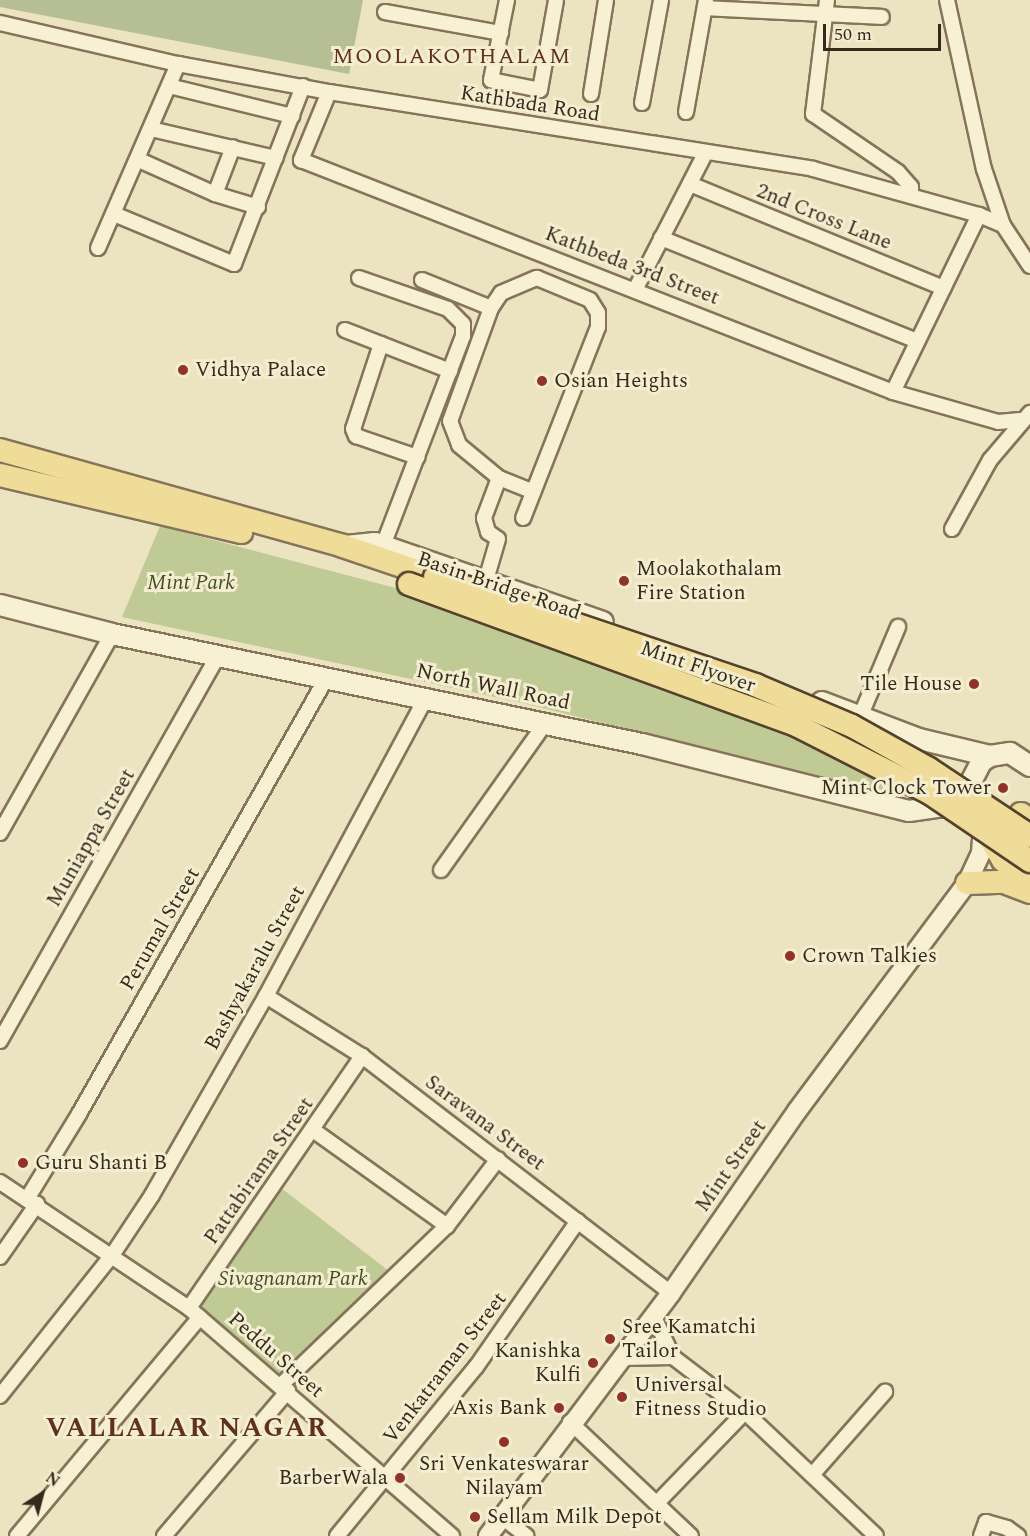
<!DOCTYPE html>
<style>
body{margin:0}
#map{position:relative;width:1030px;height:1536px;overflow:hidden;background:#ece3c0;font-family:Spectral,serif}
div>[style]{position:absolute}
.green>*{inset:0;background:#bfca95}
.cemetery>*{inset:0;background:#b6bf94}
.roads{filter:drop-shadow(2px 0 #857459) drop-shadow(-2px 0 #857459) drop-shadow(0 2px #857459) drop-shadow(0 -2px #857459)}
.minor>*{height:14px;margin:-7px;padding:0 7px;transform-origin:7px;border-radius:7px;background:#f8f0d3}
.tertiary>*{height:18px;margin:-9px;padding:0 9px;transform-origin:9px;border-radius:9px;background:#f8f0d3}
.secondary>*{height:20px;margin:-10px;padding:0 10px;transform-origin:10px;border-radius:10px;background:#f8f0d3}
.primary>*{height:22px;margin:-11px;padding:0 11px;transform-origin:11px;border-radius:11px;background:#efdc98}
.bridges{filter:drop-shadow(2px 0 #53422d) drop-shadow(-2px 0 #53422d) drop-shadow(0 2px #53422d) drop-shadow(0 -2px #53422d)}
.primary-bridge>*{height:22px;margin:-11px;padding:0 11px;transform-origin:11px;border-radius:11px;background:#efdc98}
.dots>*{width:16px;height:16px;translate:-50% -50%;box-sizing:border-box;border:3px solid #f4edd0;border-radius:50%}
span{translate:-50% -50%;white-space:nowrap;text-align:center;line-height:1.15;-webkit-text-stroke:6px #f4edd0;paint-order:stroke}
.street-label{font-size:21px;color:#352b1d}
.poi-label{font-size:21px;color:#352b1d}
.left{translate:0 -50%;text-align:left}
.right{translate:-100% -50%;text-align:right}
.park-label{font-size:21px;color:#415124;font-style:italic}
.neighbourhood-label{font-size:22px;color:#60321d;letter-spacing:1.5px}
.district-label{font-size:27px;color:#60321d;font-weight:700;letter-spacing:1.5px}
.north{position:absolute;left:12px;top:1464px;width:60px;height:60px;-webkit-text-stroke:4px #f4edd0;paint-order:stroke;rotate:36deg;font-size:16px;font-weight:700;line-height:24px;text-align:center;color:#352b1d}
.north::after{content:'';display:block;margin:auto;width:21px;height:27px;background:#352b1d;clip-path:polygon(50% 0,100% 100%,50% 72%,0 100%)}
.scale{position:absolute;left:823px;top:24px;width:118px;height:27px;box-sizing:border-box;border:3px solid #352b1d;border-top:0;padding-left:8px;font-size:18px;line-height:21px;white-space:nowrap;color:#352b1d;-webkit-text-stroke:4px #f4edd0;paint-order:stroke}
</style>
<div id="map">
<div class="green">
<div style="clip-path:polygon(160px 526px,407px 591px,757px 717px,904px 789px,871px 791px,523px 703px,122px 617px)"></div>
<div style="clip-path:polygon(281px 1188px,389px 1271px,282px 1377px,198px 1304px)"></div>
</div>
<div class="cemetery">
<div style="clip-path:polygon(0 0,363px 0,349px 74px,0 7px)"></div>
</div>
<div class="roads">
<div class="minor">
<div style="left:507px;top:0;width:82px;rotate:101.3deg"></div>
<div style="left:491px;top:80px;width:50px;rotate:11.5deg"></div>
<div style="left:540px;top:90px;width:91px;rotate:-79.9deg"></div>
<div style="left:827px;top:0;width:115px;rotate:97deg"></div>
<div style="left:813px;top:114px;width:103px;rotate:34.3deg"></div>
<div style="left:898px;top:172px;width:20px;rotate:49deg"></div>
<div style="left:911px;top:187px;width:8px;rotate:90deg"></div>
<div style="left:947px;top:0;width:173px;rotate:77.7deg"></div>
<div style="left:984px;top:169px;width:59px;rotate:71.3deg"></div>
<div style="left:705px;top:8px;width:177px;rotate:2.9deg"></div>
<div style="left:385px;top:12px;width:118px;rotate:10.3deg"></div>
<div style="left:0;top:23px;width:183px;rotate:13deg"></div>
<div style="left:178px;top:64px;width:154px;rotate:10.5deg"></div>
<div style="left:329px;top:92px;width:490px;rotate:9deg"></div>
<div style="left:813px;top:169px;width:172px;rotate:15.5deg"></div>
<div style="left:979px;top:215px;width:26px;rotate:23deg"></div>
<div style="left:1003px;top:225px;width:49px;rotate:56.6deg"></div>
<div style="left:169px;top:86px;width:127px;rotate:13.7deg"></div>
<div style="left:329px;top:92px;width:74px;rotate:112.4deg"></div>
<div style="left:301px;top:160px;width:636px;rotate:21.4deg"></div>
<div style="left:893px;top:392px;width:109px;rotate:15.9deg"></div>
<div style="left:998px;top:422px;width:22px;rotate:-5deg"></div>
<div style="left:591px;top:94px;width:95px;rotate:-80.9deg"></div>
<div style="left:642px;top:103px;width:105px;rotate:-79.5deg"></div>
<div style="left:686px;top:112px;width:114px;rotate:-79.9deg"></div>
<div style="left:151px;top:129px;width:128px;rotate:13.1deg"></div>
<div style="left:139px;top:160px;width:83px;rotate:24.1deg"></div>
<div style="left:215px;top:194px;width:45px;rotate:16.8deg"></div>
<div style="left:690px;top:184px;width:274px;rotate:22.3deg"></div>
<div style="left:215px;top:194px;width:50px;rotate:-69deg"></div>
<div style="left:114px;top:214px;width:130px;rotate:22.6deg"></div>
<div style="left:234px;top:264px;width:191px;rotate:-68.8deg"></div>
<div style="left:661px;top:238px;width:276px;rotate:21.9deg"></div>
<div style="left:98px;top:248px;width:201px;rotate:-66.5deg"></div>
<div style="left:359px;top:278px;width:94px;rotate:19.2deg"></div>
<div style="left:448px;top:309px;width:21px;rotate:45deg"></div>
<div style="left:463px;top:324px;width:12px;rotate:90deg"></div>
<div style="left:463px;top:336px;width:224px;rotate:110.9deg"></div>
<div style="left:422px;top:280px;width:74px;rotate:22.1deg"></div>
<div style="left:491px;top:308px;width:120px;rotate:109.9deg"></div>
<div style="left:450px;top:421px;width:26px;rotate:69deg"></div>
<div style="left:459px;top:445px;width:52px;rotate:39.5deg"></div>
<div style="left:499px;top:478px;width:43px;rotate:110.6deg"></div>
<div style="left:484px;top:518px;width:15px;rotate:74deg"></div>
<div style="left:488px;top:532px;width:12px;rotate:35deg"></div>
<div style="left:498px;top:539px;width:43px;rotate:106.3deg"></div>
<div style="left:636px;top:288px;width:151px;rotate:-62.8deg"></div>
<div style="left:491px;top:308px;width:18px;rotate:-56deg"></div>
<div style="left:501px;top:293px;width:39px;rotate:-23deg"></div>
<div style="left:537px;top:278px;width:57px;rotate:22.5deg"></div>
<div style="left:590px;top:300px;width:15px;rotate:58deg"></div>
<div style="left:598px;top:313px;width:14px;rotate:90deg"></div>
<div style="left:598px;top:327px;width:205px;rotate:111.4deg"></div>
<div style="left:345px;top:330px;width:113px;rotate:21.3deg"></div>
<div style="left:381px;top:344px;width:89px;rotate:108.2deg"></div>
<div style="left:353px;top:429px;width:8px;rotate:67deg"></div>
<div style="left:356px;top:436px;width:65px;rotate:19deg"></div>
<div style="left:893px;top:392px;width:197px;rotate:-64.1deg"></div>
<div style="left:499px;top:478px;width:37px;rotate:22deg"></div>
<div style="left:952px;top:529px;width:79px;rotate:-61.2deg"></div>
<div style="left:990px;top:460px;width:62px;rotate:-49.6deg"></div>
<div style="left:860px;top:717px;width:98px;rotate:-67.1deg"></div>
<div style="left:0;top:833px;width:228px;rotate:-60.6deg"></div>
<div style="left:441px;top:870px;width:181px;rotate:-54.6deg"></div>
<div style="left:266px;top:996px;width:113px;rotate:32deg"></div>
<div style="left:362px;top:1056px;width:389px;rotate:37.5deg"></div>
<div style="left:0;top:1041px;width:442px;rotate:-60.5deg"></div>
<div style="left:313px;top:1130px;width:165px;rotate:35.6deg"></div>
<div style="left:0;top:1182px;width:227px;rotate:33.7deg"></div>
<div style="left:189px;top:1308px;width:348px;rotate:40.9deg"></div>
<div style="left:27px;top:1199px;width:100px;rotate:-58.5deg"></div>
<div style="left:79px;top:1114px;width:502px;rotate:-60.42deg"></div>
<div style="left:0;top:1257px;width:65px;rotate:-55.1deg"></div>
<div style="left:189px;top:1308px;width:306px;rotate:-55.5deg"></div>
<div style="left:653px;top:1315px;width:47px;rotate:64.5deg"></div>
<div style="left:673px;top:1357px;width:91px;rotate:37.4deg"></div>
<div style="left:745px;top:1412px;width:180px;rotate:43.4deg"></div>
<div style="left:620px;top:1358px;width:53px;rotate:-1.1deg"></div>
<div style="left:281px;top:1385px;width:230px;rotate:-43.8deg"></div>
<div style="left:447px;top:1226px;width:84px;rotate:-52.7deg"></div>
<div style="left:0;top:1396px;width:181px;rotate:-51.5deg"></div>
<div style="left:113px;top:1254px;width:71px;rotate:-56.5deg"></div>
<div style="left:152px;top:1195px;width:229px;rotate:-60.2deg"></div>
<div style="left:266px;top:996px;width:338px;rotate:-61.8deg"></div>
<div style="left:570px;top:1422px;width:166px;rotate:43.3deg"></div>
<div style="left:812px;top:1475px;width:111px;rotate:-48.7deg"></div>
<div style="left:657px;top:1503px;width:127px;rotate:-46deg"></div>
<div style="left:502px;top:1517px;width:31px;rotate:38deg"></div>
<div style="left:17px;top:1536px;width:285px;rotate:-50.1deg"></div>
<div style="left:164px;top:1536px;width:191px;rotate:-49.5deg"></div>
<div style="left:337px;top:1536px;width:219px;rotate:-50.6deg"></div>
<div style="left:476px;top:1367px;width:178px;rotate:-55.1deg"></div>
<div style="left:981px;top:1536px;width:15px;rotate:-70deg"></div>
<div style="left:986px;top:1522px;width:22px;rotate:16deg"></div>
<div style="left:1007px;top:1528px;width:14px;rotate:36deg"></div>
</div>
<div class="tertiary">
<div style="left:488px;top:1536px;width:304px;rotate:-53deg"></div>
<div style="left:671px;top:1293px;width:221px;rotate:-55.3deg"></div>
<div style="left:797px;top:1111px;width:284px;rotate:-53.3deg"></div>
<div style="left:967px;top:883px;width:33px;rotate:-65deg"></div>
<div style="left:981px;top:853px;width:32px;rotate:-86deg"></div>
</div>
<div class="secondary">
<div style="left:346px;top:546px;width:29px;rotate:-6deg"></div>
<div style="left:375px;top:543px;width:241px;rotate:19.1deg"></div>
<div style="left:0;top:605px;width:116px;rotate:14.5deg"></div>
<div style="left:112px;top:634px;width:541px;rotate:11.73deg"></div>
<div style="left:642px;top:744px;width:275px;rotate:14.1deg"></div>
<div style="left:909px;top:811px;width:49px;rotate:-8.1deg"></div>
<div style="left:822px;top:702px;width:104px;rotate:20.9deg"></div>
<div style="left:919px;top:739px;width:73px;rotate:13.5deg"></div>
<div style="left:980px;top:807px;width:19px;rotate:-115deg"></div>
<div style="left:972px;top:790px;width:10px;rotate:-90deg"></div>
<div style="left:972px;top:780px;width:20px;rotate:-63deg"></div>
<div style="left:981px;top:762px;width:11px;rotate:-34deg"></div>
<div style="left:990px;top:756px;width:20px;rotate:-9deg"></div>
<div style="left:1010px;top:753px;width:24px;rotate:33deg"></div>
</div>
<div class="primary">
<div style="left:0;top:450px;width:356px;rotate:15.6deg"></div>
<div style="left:343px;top:546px;width:75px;rotate:18.7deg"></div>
<div style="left:0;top:475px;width:248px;rotate:13.3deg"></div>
<div style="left:1021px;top:814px;width:11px;rotate:38deg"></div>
<div style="left:993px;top:825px;width:16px;rotate:94deg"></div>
<div style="left:992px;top:841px;width:22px;rotate:60deg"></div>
<div style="left:1003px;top:860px;width:35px;rotate:40deg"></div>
<div style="left:967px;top:883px;width:37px;rotate:-2deg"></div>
<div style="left:1004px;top:882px;width:28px;rotate:21deg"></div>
</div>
</div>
<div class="bridges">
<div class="primary-bridge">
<div style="left:435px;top:577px;width:338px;rotate:18.6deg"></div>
<div style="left:755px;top:685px;width:105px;rotate:22.9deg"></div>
<div style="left:852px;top:726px;width:88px;rotate:29.2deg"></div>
<div style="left:929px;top:769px;width:121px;rotate:33.6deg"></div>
<div style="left:409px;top:584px;width:412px;rotate:20deg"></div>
<div style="left:796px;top:725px;width:150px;rotate:26.9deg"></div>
<div style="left:930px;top:793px;width:121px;rotate:34.2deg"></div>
</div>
</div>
<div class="dots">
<div style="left:183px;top:370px;background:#92332a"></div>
<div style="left:542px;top:381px;background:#92332a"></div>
<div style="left:624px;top:581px;background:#92332a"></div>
<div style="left:974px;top:684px;background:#92332a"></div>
<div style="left:1003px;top:788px;background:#92332a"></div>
<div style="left:790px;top:956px;background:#92332a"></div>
<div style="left:23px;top:1163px;background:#92332a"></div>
<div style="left:610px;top:1339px;background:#92332a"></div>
<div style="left:593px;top:1363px;background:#92332a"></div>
<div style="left:622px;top:1397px;background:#92332a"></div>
<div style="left:559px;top:1408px;background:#92332a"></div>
<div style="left:504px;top:1442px;background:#92332a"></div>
<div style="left:400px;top:1478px;background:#92332a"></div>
<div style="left:475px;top:1517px;background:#92332a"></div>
</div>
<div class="street-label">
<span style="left:530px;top:104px;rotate:9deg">Kathbada Road</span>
<span style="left:824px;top:217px;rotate:22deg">2nd Cross Lane</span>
<span style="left:632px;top:266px;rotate:21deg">Kathbeda 3rd Street</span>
<span style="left:499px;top:586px;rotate:19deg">Basin Bridge Road</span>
<span style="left:698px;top:667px;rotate:19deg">Mint Flyover</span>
<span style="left:493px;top:687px;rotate:12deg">North Wall Road</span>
<span style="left:91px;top:838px;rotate:-60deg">Muniappa Street</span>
<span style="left:160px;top:929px;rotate:-60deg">Perumal Street</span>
<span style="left:255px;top:968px;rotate:-61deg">Bashyakaralu Street</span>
<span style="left:485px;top:1123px;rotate:37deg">Saravana Street</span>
<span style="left:731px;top:1166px;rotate:-55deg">Mint Street</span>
<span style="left:259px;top:1171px;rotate:-55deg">Pattabirama Street</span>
<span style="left:276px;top:1355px;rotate:41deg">Peddu Street</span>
<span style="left:445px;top:1368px;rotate:-52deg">Venkatraman Street</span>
</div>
<div class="poi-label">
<span class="left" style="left:195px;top:370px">Vidhya Palace</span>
<span class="left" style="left:554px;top:381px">Osian Heights</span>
<span class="left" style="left:636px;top:581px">Moolakothalam<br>Fire Station</span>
<span class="right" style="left:962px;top:684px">Tile House</span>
<span class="right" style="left:991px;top:788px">Mint Clock Tower</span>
<span class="left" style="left:802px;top:956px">Crown Talkies</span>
<span class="left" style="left:35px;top:1163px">Guru Shanti B</span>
<span class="left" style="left:622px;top:1339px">Sree Kamatchi<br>Tailor</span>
<span class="right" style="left:581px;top:1363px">Kanishka<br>Kulfi</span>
<span class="left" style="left:634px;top:1397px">Universal<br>Fitness Studio</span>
<span class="right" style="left:547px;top:1408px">Axis Bank</span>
<span style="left:504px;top:1476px">Sri Venkateswarar<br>Nilayam</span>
<span class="right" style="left:388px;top:1478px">BarberWala</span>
<span class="left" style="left:487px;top:1517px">Sellam Milk Depot</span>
</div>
<div class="park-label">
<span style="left:191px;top:583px">Mint Park</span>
<span style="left:293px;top:1279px">Sivagnanam Park</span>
</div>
<div class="neighbourhood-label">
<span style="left:452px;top:57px">MOOLAKOTHALAM</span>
</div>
<div class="district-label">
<span style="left:187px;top:1429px">VALLALAR NAGAR</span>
</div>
<div class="north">N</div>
<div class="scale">50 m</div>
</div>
